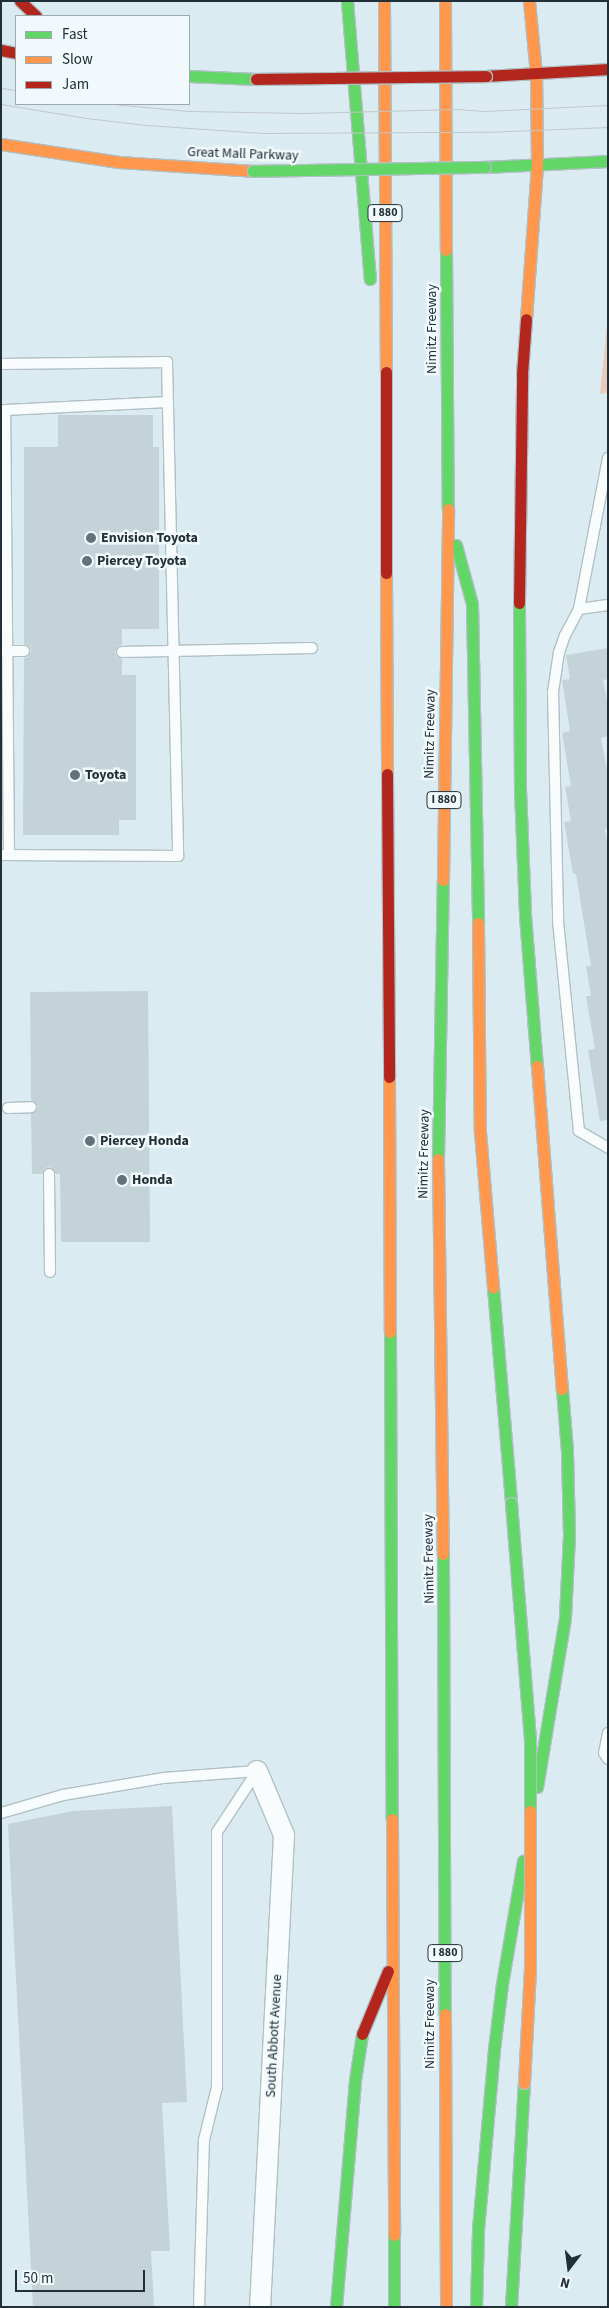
<!DOCTYPE html>
<style>
body{margin:0}
#map{position:relative;width:609px;height:2308px;overflow:hidden;background:#daecf2;font-family:"Source Sans 3",sans-serif}
div>[style]{position:absolute}
.green>*{inset:0;background:#e8cbba}
.building>*{inset:0;background:#c3d3d8}
.roads{filter:drop-shadow(1px 0 #b1c0c5) drop-shadow(-1px 0 #b1c0c5) drop-shadow(0 1px #b1c0c5) drop-shadow(0 -1px #b1c0c5)}
.lane>*{height:10px;margin:-5px;padding:0 5px;transform-origin:5px;border-radius:5px;background:#f9fcfd}
.street>*{height:20px;margin:-10px;padding:0 10px;transform-origin:10px;border-radius:10px;background:#f9fcfd}
.fast>*{height:11px;margin:-5.5px;padding:0 5.5px;transform-origin:5.5px;border-radius:5.5px;background:#63d668}
.slow>*{height:11px;margin:-5.5px;padding:0 5.5px;transform-origin:5.5px;border-radius:5.5px;background:#ff974d}
.jam>*{height:11px;margin:-5.5px;padding:0 5.5px;transform-origin:5.5px;border-radius:5.5px;background:#b3261e}
.tram>*{height:1px;margin:-0.5px;padding:0 0.5px;transform-origin:0.5px;border-radius:0.5px;background:#c2c7c8}
.bridges{filter:drop-shadow(1px 0 #b1c0c5) drop-shadow(-1px 0 #b1c0c5) drop-shadow(0 1px #b1c0c5) drop-shadow(0 -1px #b1c0c5)}
.fast-bridge>*{height:11px;margin:-5.5px;padding:0 5.5px;transform-origin:5.5px;border-radius:5.5px;background:#63d668}
.slow-bridge>*{height:11px;margin:-5.5px;padding:0 5.5px;transform-origin:5.5px;border-radius:5.5px;background:#ff974d}
.jam-bridge>*{height:11px;margin:-5.5px;padding:0 5.5px;transform-origin:5.5px;border-radius:5.5px;background:#b3261e}
.dots>*{width:14px;height:14px;translate:-50% -50%;box-sizing:border-box;border:2px solid #f1f9fc;border-radius:50%}
span{translate:-50% -50%;white-space:nowrap;text-align:center;line-height:1.15;-webkit-text-stroke:5px #f1f9fc;paint-order:stroke}
.shield-label span{padding:1px 4px;background:#f1f9fc;border:1px solid;border-radius:4px;-webkit-text-stroke-width:0}
.shield-label{font-size:12px;color:#203036;font-weight:700}
.street-label{font-size:14px;color:#203036}
.poi-label{font-size:14px;color:#203036;font-weight:700}
.left{translate:0 -50%;text-align:left}
.frame{position:absolute;inset:0;border:2px solid #203036;pointer-events:none}
.legend{position:absolute;left:15px;top:15px;width:175px;height:90px;box-sizing:border-box;background:#f1f9fc;border:1px solid #9da9ad;margin:0;padding:6px 9px;list-style:none;font-size:15px;color:#203036}
.legend li{display:flex;align-items:center;gap:10px;height:25px}
.legend b{width:25px;border:1px solid #9da9ad}
.north{position:absolute;left:544px;top:2243px;width:50px;height:50px;-webkit-text-stroke:4px #f1f9fc;paint-order:stroke;rotate:195deg;font-size:14px;font-weight:700;line-height:20px;text-align:center;color:#203036}
.north::after{content:'';display:block;margin:auto;width:18px;height:22px;background:#203036;clip-path:polygon(50% 0,100% 100%,50% 72%,0 100%)}
.scale{position:absolute;left:15px;top:2270px;width:130px;height:22px;box-sizing:border-box;border:2px solid #203036;border-top:0;padding-left:6px;font-size:15px;line-height:18px;white-space:nowrap;color:#203036;-webkit-text-stroke:4px #f1f9fc;paint-order:stroke}
</style>
<div id="map">
<div class="green">
<div style="clip-path:polygon(608px 315px,608px 393px,600px 394px)"></div>
</div>
<div class="building">
<div style="clip-path:polygon(58px 415px,153px 415px,153px 447px,159px 447px,159px 629px,122px 629px,122px 645px,118px 646px,115px 652px,116px 656px,122px 659px,122px 675px,136px 675px,136px 820px,119px 820px,119px 835px,23px 835px,24px 658px,28px 657px,31px 651px,30px 647px,24px 644px,24px 447px,58px 447px)"></div>
<div style="clip-path:polygon(608px 648px,608px 679px,603px 680px,608px 705px,608px 736px,601px 738px,608px 775px,608px 829px,605px 829px,608px 847px,608px 1120px,600px 1121px,588px 1050px,595px 1049px,586px 996px,591px 996px,586px 966px,591px 966px,576px 874px,573px 874px,564px 822px,571px 821px,565px 787px,571px 786px,562px 733px,570px 731px,562px 680px,570px 679px,566px 655px)"></div>
<div style="clip-path:polygon(148px 991px,150px 1242px,61px 1242px,60px 1174px,56px 1174px,49px 1167px,45px 1168px,42px 1174px,32px 1174px,31px 1114px,38px 1107px,36px 1103px,31px 1100px,30px 992px)"></div>
<div style="clip-path:polygon(172px 1806px,187px 2102px,162px 2103px,170px 2251px,151px 2251px,154px 2307px,33px 2307px,8px 1824px,73px 1811px)"></div>
</div>
<div class="roads">
<div class="lane">
<div style="left:1px;top:364px;width:166px;rotate:-0.7deg"></div>
<div style="left:167px;top:362px;width:494px;rotate:88.7deg"></div>
<div style="left:178px;top:856px;width:177px;rotate:-179.7deg"></div>
<div style="left:608px;top:458px;width:154px;rotate:100.9deg"></div>
<div style="left:579px;top:609px;width:30px;rotate:118deg"></div>
<div style="left:565px;top:635px;width:18px;rotate:109deg"></div>
<div style="left:559px;top:652px;width:40px;rotate:98.5deg"></div>
<div style="left:553px;top:692px;width:229px;rotate:88.7deg"></div>
<div style="left:558px;top:921px;width:211px;rotate:84.3deg"></div>
<div style="left:579px;top:1131px;width:34px;rotate:30deg"></div>
<div style="left:579px;top:609px;width:29px;rotate:-8deg"></div>
<div style="left:1px;top:651px;width:23px"></div>
<div style="left:122px;top:652px;width:190px;rotate:-1.2deg"></div>
<div style="left:9px;top:855px;width:445px;rotate:-90.5deg"></div>
<div style="left:5px;top:410px;width:163px;rotate:-2.8deg"></div>
<div style="left:8px;top:1108px;width:23px;rotate:-2deg"></div>
<div style="left:49px;top:1174px;width:98px;rotate:89.4deg"></div>
<div style="left:608px;top:1733px;width:20px;rotate:101deg"></div>
<div style="left:604px;top:1753px;width:7px;rotate:56deg"></div>
<div style="left:1px;top:1813px;width:65px;rotate:-16.2deg"></div>
<div style="left:63px;top:1795px;width:101px;rotate:-9.6deg"></div>
<div style="left:163px;top:1778px;width:94px;rotate:-4.3deg"></div>
<div style="left:199px;top:2307px;width:167px;rotate:-88.3deg"></div>
<div style="left:204px;top:2140px;width:55px;rotate:-76.2deg"></div>
<div style="left:217px;top:2087px;width:255px;rotate:-90deg"></div>
<div style="left:217px;top:1832px;width:73px;rotate:-56.7deg"></div>
</div>
<div class="street">
<div style="left:257px;top:1771px;width:69px;rotate:67.1deg"></div>
<div style="left:284px;top:1835px;width:473px;rotate:92.9deg"></div>
</div>
<div class="fast">
<div style="left:347px;top:1px;width:279px;rotate:85.3deg"></div>
<div style="left:189px;top:76px;width:67px;rotate:2.6deg"></div>
<div style="left:485px;top:167px;width:123px;rotate:-2.8deg"></div>
<div style="left:446px;top:250px;width:259px;rotate:89.6deg"></div>
<div style="left:456px;top:545px;width:61px;rotate:74.8deg"></div>
<div style="left:472px;top:604px;width:319px;rotate:88.9deg"></div>
<div style="left:519px;top:603px;width:186px;rotate:89.7deg"></div>
<div style="left:520px;top:789px;width:126px;rotate:87.7deg"></div>
<div style="left:525px;top:915px;width:151px;rotate:85.5deg"></div>
<div style="left:438px;top:1159px;width:279px;rotate:-89deg"></div>
<div style="left:493px;top:1287px;width:217px;rotate:85.2deg"></div>
<div style="left:390px;top:1332px;width:487px;rotate:89.8deg"></div>
<div style="left:443px;top:1554px;width:460px;rotate:89.8deg"></div>
<div style="left:537px;top:1787px;width:172px;rotate:-80.6deg"></div>
<div style="left:565px;top:1617px;width:83px;rotate:-87.2deg"></div>
<div style="left:569px;top:1534px;width:83px;rotate:-91.4deg"></div>
<div style="left:567px;top:1451px;width:62px;rotate:-94.6deg"></div>
<div style="left:394px;top:2235px;width:72px;rotate:90deg"></div>
<div style="left:336px;top:2307px;width:228px;rotate:-85.2deg"></div>
<div style="left:355px;top:2080px;width:47px;rotate:-81.3deg"></div>
<div style="left:476px;top:2307px;width:78px;rotate:-88.5deg"></div>
<div style="left:478px;top:2229px;width:181px;rotate:-84.9deg"></div>
<div style="left:494px;top:2049px;width:65px;rotate:-83deg"></div>
<div style="left:502px;top:1984px;width:125px;rotate:-80.3deg"></div>
<div style="left:511px;top:2307px;width:224px;rotate:-86.7deg"></div>
</div>
<div class="slow">
<div style="left:384px;top:1px;width:371px;rotate:89.7deg"></div>
<div style="left:445px;top:1px;width:249px;rotate:89.8deg"></div>
<div style="left:1px;top:144px;width:119px;rotate:8.7deg"></div>
<div style="left:119px;top:162px;width:134px;rotate:3.8deg"></div>
<div style="left:526px;top:319px;width:154px;rotate:-85.9deg"></div>
<div style="left:537px;top:165px;width:91px;rotate:-90.6deg"></div>
<div style="left:536px;top:74px;width:73px;rotate:-95.5deg"></div>
<div style="left:386px;top:573px;width:201px;rotate:89.7deg"></div>
<div style="left:443px;top:880px;width:371px;rotate:-89.2deg"></div>
<div style="left:478px;top:923px;width:209px;rotate:89.5deg"></div>
<div style="left:480px;top:1132px;width:156px;rotate:85.2deg"></div>
<div style="left:537px;top:1066px;width:324px;rotate:85.6deg"></div>
<div style="left:389px;top:1077px;width:255px;rotate:89.8deg"></div>
<div style="left:438px;top:1159px;width:395px;rotate:89.3deg"></div>
<div style="left:392px;top:1819px;width:416px;rotate:89.7deg"></div>
<div style="left:445px;top:2014px;width:293px;rotate:89.8deg"></div>
</div>
<div class="jam">
<div style="left:20px;top:1px;width:22px;rotate:43deg"></div>
<div style="left:1px;top:50px;width:15px;rotate:11deg"></div>
<div style="left:486px;top:76px;width:122px;rotate:-3.3deg"></div>
<div style="left:386px;top:372px;width:201px;rotate:90deg"></div>
<div style="left:519px;top:603px;width:229px;rotate:-89.2deg"></div>
<div style="left:522px;top:374px;width:55px;rotate:-85.8deg"></div>
<div style="left:387px;top:774px;width:303px;rotate:89.6deg"></div>
<div style="left:362px;top:2034px;width:68px;rotate:-67.6deg"></div>
</div>
</div>
<div class="tram">
<div style="left:1px;top:88px;width:15px;rotate:8deg"></div>
<div style="left:1px;top:104px;width:86px;rotate:9.4deg"></div>
<div style="left:86px;top:118px;width:60px;rotate:6.7deg"></div>
<div style="left:146px;top:125px;width:118px;rotate:3.9deg"></div>
<div style="left:264px;top:133px;width:221px;rotate:-0.3deg"></div>
<div style="left:485px;top:132px;width:123px;rotate:-2.3deg"></div>
<div style="left:113px;top:104px;width:76px;rotate:5.3deg"></div>
<div style="left:189px;top:111px;width:114px;rotate:1deg"></div>
<div style="left:303px;top:113px;width:154px;rotate:-1.5deg"></div>
<div style="left:457px;top:109px;width:27px;rotate:4deg"></div>
<div style="left:484px;top:111px;width:124px;rotate:-2.8deg"></div>
</div>
<div class="bridges">
<div class="fast-bridge">
<div style="left:253px;top:171px;width:232px;rotate:-1deg"></div>
<div style="left:511px;top:1503px;width:239px;rotate:85.4deg"></div>
<div style="left:530px;top:1741px;width:70px;rotate:90deg"></div>
</div>
<div class="slow-bridge">
<div style="left:524px;top:2083px;width:116px;rotate:-87deg"></div>
<div style="left:530px;top:1967px;width:156px;rotate:-90deg"></div>
</div>
<div class="jam-bridge">
<div style="left:256px;top:79px;width:230px;rotate:-0.7deg"></div>
</div>
</div>
<div class="dots">
<div style="left:91px;top:538px;background:#617278"></div>
<div style="left:87px;top:561px;background:#617278"></div>
<div style="left:75px;top:775px;background:#617278"></div>
<div style="left:90px;top:1141px;background:#617278"></div>
<div style="left:122px;top:1180px;background:#617278"></div>
</div>
<div class="shield-label">
<span style="left:385px;top:213px">I 880</span>
<span style="left:444px;top:800px">I 880</span>
<span style="left:445px;top:1953px">I 880</span>
</div>
<div class="street-label">
<span style="left:243px;top:154px;rotate:2deg">Great Mall Parkway</span>
<span style="left:432px;top:329px;rotate:-90deg">Nimitz Freeway</span>
<span style="left:430px;top:734px;rotate:-89deg">Nimitz Freeway</span>
<span style="left:424px;top:1154px;rotate:-89deg">Nimitz Freeway</span>
<span style="left:429px;top:1559px;rotate:-91deg">Nimitz Freeway</span>
<span style="left:430px;top:2024px;rotate:-90deg">Nimitz Freeway</span>
<span style="left:274px;top:2036px;rotate:-87deg">South Abbott Avenue</span>
</div>
<div class="poi-label">
<span class="left" style="left:101px;top:538px">Envision Toyota</span>
<span class="left" style="left:97px;top:561px">Piercey Toyota</span>
<span class="left" style="left:85px;top:775px">Toyota</span>
<span class="left" style="left:100px;top:1141px">Piercey Honda</span>
<span class="left" style="left:132px;top:1180px">Honda</span>
</div>
<div class="frame"></div>
<ul class="legend">
<li><b style="height:6px;background:#63d668"></b>Fast</li>
<li><b style="height:6px;background:#ff974d"></b>Slow</li>
<li><b style="height:6px;background:#b3261e"></b>Jam</li>
</ul>
<div class="north">N</div>
<div class="scale">50 m</div>
</div>
